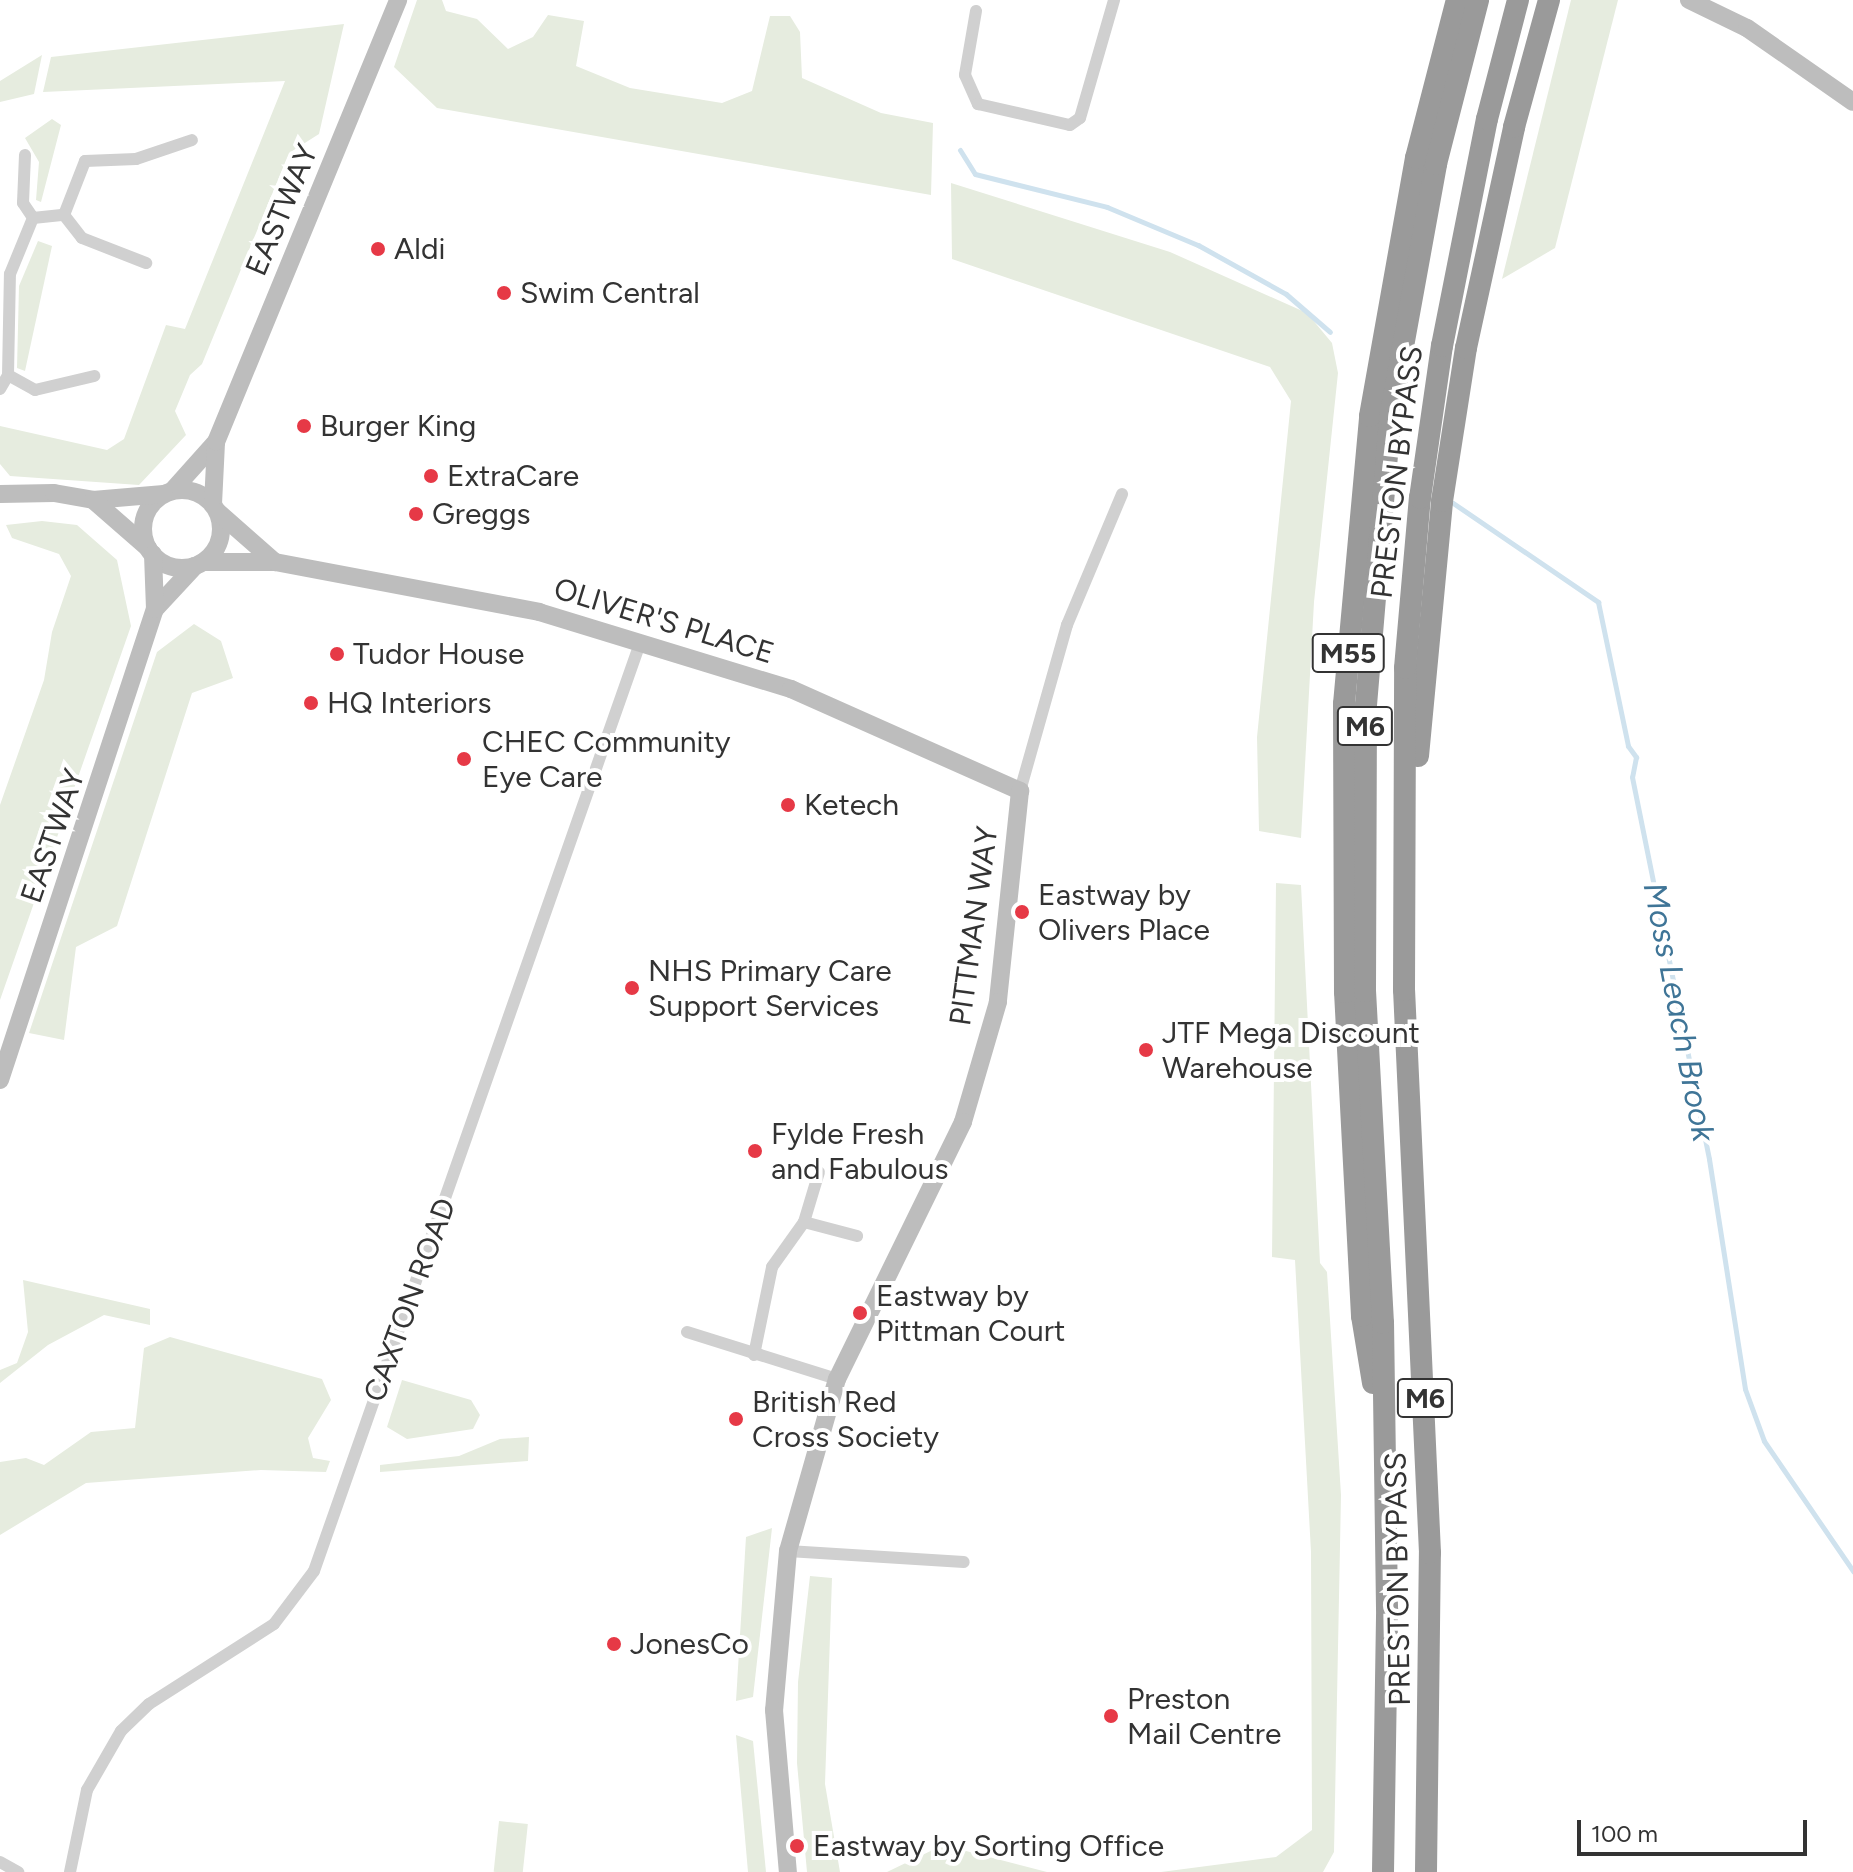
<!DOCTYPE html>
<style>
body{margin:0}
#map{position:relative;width:1853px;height:1872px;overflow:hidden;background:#fff;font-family:Figtree,sans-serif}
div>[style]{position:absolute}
.green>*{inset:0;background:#e6ecdf;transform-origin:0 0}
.stream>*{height:5px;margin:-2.5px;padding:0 2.5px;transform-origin:2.5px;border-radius:2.5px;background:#cfe2ee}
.street>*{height:12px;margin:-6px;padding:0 6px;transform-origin:6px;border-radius:6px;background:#d0d0d0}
.secondary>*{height:18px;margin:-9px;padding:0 9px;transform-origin:9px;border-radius:9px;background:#bdbdbd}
.secondary>.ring{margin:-9px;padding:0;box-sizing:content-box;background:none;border:18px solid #bdbdbd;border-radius:50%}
.highway>*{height:22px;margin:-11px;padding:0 11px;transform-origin:11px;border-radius:11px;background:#9a9a9a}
.dots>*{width:22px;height:22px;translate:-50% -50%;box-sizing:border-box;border:4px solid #fff;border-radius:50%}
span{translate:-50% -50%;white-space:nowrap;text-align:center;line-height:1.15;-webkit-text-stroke:8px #fff;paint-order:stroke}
.shield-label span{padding:2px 6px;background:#fff;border:2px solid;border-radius:6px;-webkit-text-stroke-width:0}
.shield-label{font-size:28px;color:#333;font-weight:700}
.street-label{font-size:30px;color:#333}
.poi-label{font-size:30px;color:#333}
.left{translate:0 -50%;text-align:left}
.water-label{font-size:32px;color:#3f7597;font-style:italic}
.scale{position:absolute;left:1577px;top:1820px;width:230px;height:36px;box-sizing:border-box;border:4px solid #333;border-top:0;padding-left:10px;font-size:24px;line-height:28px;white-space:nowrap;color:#333;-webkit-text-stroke:6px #fff;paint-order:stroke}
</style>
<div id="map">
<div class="green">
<div style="clip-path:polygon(417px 0,442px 0,446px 11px,477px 19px,508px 49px,533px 37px,548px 15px,584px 21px,576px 66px,630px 88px,722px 103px,752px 91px,770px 16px,790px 16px,800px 32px,802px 78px,881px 113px,933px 123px,931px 195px,437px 108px,394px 67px)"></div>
<div style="clip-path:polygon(1571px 0,1618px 0,1555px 248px,1502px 279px)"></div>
<div style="clip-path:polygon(344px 24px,319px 134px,289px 153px,202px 364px,190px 375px,175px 411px,186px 435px,139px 485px,10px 476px,0 464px,0 426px,107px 450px,124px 439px,166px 325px,185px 329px,285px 81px,43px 92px,51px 57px)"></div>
<div style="clip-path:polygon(42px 55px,34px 94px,0 102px,0 81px)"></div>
<div style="clip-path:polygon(52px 119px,61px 125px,41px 202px,36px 200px,39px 162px,25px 138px)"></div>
<div style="clip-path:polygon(951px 183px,1170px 252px,1307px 313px,1332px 343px,1338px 373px,1314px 602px,1301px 838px,1259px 831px,1257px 737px,1291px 401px,1270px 367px,952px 259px)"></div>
<div style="clip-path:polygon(38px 241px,52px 246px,25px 371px,17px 368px,19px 286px)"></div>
<div style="clip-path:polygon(42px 521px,77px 525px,117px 560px,131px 626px,0 1000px,0 805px,44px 680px,52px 632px,71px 576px,59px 554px,12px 538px,6px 525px)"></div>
<div style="clip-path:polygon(194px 624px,221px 641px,233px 678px,192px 693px,117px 926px,76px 947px,64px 1040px,29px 1033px,157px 652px)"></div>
<div style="clip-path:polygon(1276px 883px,1301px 885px,1320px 1263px,1327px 1272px,1341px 1495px,1334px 1852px,1323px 1872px,1161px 1872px,1276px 1857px,1312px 1830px,1311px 1552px,1295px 1260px,1272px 1257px)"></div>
<div style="clip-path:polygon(23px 1280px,150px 1309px,150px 1325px,104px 1315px,48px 1345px,0 1383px,0 1370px,17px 1363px,28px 1332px)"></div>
<div style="clip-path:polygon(170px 1337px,322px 1379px,331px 1400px,308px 1438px,313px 1458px,330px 1461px,326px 1472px,261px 1470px,86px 1483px,0 1535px,0 1462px,26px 1458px,44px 1465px,91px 1432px,135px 1428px,144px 1348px)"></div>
<div style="clip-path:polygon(402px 1380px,471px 1400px,480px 1415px,473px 1429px,407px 1439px,387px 1427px)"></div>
<div style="clip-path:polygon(529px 1437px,528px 1461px,380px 1472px,380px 1465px,459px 1456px,500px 1439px)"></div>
<div style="clip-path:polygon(772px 1528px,753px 1697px,736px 1701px,746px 1537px)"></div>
<div style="clip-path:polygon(810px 1576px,832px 1578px,825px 1784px,840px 1872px,807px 1872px,797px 1763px,798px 1682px)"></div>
<div style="clip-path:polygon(736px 1735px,753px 1741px,766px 1872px,748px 1872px)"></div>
<div style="left:499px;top:1821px;width:29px;height:51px;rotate:6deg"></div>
<div style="clip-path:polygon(943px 1845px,1047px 1872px,887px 1872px)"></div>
</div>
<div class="stream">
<div style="left:960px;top:150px;width:28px;rotate:58deg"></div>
<div style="left:975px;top:174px;width:136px;rotate:14deg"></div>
<div style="left:1107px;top:207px;width:99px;rotate:22.7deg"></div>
<div style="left:1198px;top:245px;width:101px;rotate:29.1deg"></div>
<div style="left:1286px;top:294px;width:58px;rotate:40.8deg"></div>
<div style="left:1453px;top:503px;width:176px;rotate:34.3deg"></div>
<div style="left:1598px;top:602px;width:147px;rotate:78.2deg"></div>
<div style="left:1628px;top:746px;width:14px;rotate:54deg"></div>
<div style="left:1636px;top:757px;width:20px;rotate:101deg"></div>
<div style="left:1632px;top:777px;width:390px;rotate:78.6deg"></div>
<div style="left:1709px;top:1159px;width:233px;rotate:81.1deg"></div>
<div style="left:1745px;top:1389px;width:55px;rotate:69.9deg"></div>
<div style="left:1764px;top:1441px;width:158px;rotate:55.6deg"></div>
</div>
<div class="street">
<div style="left:976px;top:11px;width:65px;rotate:99.8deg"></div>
<div style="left:965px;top:75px;width:32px;rotate:66deg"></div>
<div style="left:978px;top:104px;width:94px;rotate:12.9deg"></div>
<div style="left:1070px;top:125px;width:12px;rotate:-35deg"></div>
<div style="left:1080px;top:118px;width:123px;rotate:-73.9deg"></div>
<div style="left:25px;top:155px;width:48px;rotate:92.4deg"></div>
<div style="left:23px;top:203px;width:18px;rotate:56deg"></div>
<div style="left:64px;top:215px;width:29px;rotate:52deg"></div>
<div style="left:82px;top:238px;width:69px;rotate:21.3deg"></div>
<div style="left:8px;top:375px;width:31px;rotate:29deg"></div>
<div style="left:35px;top:390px;width:61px;rotate:-13.3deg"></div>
<div style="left:0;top:389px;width:16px;rotate:-60deg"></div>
<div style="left:8px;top:375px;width:101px;rotate:-88.9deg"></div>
<div style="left:10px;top:274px;width:61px;rotate:-67.7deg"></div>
<div style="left:33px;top:218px;width:31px;rotate:-6deg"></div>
<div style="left:64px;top:215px;width:58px;rotate:-68.7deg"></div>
<div style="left:85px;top:161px;width:51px;rotate:-2.2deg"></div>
<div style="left:136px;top:159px;width:59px;rotate:-18.7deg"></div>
<div style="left:1020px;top:791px;width:173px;rotate:-74.2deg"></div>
<div style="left:1067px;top:625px;width:142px;rotate:-67.2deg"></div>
<div style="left:804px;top:1222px;width:55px;rotate:14.8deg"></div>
<div style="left:687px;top:1332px;width:157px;rotate:17.4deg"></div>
<div style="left:754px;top:1355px;width:90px;rotate:-78.4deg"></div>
<div style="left:772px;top:1267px;width:55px;rotate:-54.6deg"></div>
<div style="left:804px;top:1222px;width:52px;rotate:-73.3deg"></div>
<div style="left:788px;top:1551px;width:176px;rotate:3.6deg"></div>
<div style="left:0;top:1862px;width:21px;rotate:29deg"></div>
<div style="left:70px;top:1872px;width:84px;rotate:-78.3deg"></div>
<div style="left:87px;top:1790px;width:68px;rotate:-60deg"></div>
<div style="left:121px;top:1731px;width:39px;rotate:-44deg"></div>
<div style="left:149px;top:1704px;width:148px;rotate:-32.6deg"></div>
<div style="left:274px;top:1624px;width:66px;rotate:-53deg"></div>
<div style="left:314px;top:1571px;width:980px;rotate:-70.64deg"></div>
</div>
<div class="secondary">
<div style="left:1689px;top:0;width:64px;rotate:25.8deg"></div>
<div style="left:1747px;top:28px;width:129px;rotate:34.9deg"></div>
<div class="ring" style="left:143px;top:490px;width:60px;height:60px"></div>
<div style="left:172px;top:491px;width:66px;rotate:-48.1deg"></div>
<div style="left:0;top:494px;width:54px;rotate:-1.1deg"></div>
<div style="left:54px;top:493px;width:40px;rotate:10deg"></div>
<div style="left:93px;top:500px;width:71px;rotate:-4.8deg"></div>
<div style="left:93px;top:500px;width:73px;rotate:41.1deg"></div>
<div style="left:213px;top:504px;width:62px;rotate:-87.2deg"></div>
<div style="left:216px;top:442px;width:478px;rotate:-67.6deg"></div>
<div style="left:218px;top:512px;width:76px;rotate:41.3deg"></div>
<div style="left:203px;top:562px;width:72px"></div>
<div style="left:275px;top:562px;width:269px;rotate:10.7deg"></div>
<div style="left:539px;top:612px;width:264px;rotate:17deg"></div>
<div style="left:791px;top:689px;width:251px;rotate:24deg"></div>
<div style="left:1020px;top:791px;width:212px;rotate:96deg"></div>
<div style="left:998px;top:1002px;width:125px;rotate:106.3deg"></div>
<div style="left:963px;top:1122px;width:286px;rotate:116.1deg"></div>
<div style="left:837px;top:1379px;width:179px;rotate:105.9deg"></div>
<div style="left:788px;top:1551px;width:160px;rotate:95deg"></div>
<div style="left:774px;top:1710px;width:163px;rotate:85.1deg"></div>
<div style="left:155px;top:609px;width:59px;rotate:-47.1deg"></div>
<div style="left:0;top:1080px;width:496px;rotate:-71.8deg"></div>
<div style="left:155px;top:609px;width:55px;rotate:-92.1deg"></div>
</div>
<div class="highway">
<div style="left:1418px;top:756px;width:256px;rotate:-84.6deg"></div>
<div style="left:1442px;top:501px;width:155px;rotate:-81.1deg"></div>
<div style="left:1466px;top:348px;width:226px;rotate:-77.7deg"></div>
<div style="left:1514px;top:127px;width:132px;rotate:-74.6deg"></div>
<div style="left:1373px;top:1383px;width:68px;rotate:-99.3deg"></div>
<div style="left:1362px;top:1316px;width:324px;rotate:-93deg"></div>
<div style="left:1345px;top:992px;width:288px;rotate:-90.2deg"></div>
<div style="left:1344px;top:704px;width:289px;rotate:-84.8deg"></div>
<div style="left:1370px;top:416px;width:262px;rotate:-79.9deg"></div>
<div style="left:1416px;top:158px;width:163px;rotate:-75.5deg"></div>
<div style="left:1383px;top:1872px;width:264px;rotate:-89.1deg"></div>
<div style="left:1387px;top:1608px;width:285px;rotate:-90.8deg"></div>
<div style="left:1383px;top:1323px;width:332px;rotate:-93.1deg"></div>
<div style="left:1365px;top:991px;width:286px;rotate:-89.8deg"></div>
<div style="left:1366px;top:705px;width:288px;rotate:-85.2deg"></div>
<div style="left:1390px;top:418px;width:258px;rotate:-79.7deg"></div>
<div style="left:1436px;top:164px;width:169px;rotate:-75.6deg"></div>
<div style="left:1426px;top:1872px;width:319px;rotate:-89.3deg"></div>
<div style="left:1430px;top:1553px;width:564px;rotate:-92.64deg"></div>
<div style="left:1404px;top:990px;width:322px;rotate:-89.8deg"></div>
<div style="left:1405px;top:668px;width:171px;rotate:-85deg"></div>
<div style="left:1420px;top:498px;width:154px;rotate:-81.8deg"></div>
<div style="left:1442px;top:346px;width:231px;rotate:-78.8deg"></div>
<div style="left:1487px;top:119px;width:123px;rotate:-75.4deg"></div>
</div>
<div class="dots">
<div style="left:378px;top:249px;background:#e63946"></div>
<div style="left:504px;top:293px;background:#e63946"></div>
<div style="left:304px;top:426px;background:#e63946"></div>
<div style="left:431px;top:476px;background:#e63946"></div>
<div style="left:416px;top:514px;background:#e63946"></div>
<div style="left:337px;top:654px;background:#e63946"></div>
<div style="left:311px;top:703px;background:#e63946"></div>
<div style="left:464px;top:759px;background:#e63946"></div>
<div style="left:788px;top:805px;background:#e63946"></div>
<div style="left:1022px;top:912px;background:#e63946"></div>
<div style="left:632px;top:988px;background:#e63946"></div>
<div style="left:1146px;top:1050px;background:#e63946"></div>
<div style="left:755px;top:1151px;background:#e63946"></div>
<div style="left:860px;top:1313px;background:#e63946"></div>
<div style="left:736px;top:1419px;background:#e63946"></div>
<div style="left:614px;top:1644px;background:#e63946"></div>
<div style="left:1111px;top:1716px;background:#e63946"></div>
<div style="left:797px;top:1846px;background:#e63946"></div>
</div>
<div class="shield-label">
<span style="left:1348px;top:653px">M55</span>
<span style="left:1365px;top:726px">M6</span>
<span style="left:1425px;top:1398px">M6</span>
</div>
<div class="street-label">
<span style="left:282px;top:210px;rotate:-67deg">EASTWAY</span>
<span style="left:1397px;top:472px;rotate:-83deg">PRESTON BYPASS</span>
<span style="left:664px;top:621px;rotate:17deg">OLIVER'S PLACE</span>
<span style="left:53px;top:836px;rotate:-71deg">EASTWAY</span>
<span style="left:974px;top:926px;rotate:-82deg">PITTMAN WAY</span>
<span style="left:410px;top:1300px;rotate:-70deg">CAXTON ROAD</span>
<span style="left:1398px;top:1579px;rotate:-91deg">PRESTON BYPASS</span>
</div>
<div class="poi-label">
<span class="left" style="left:394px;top:249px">Aldi</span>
<span class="left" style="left:520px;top:293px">Swim Central</span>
<span class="left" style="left:320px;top:426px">Burger King</span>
<span class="left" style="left:447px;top:476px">ExtraCare</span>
<span class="left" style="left:432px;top:514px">Greggs</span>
<span class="left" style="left:353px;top:654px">Tudor House</span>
<span class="left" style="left:327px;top:703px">HQ Interiors</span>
<span class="left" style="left:482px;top:759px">CHEC Community<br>Eye Care</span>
<span class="left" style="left:804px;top:805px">Ketech</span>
<span class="left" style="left:1038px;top:912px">Eastway by<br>Olivers Place</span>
<span class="left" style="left:648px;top:988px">NHS Primary Care<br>Support Services</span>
<span class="left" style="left:1162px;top:1050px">JTF Mega Discount<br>Warehouse</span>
<span class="left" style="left:771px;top:1151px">Fylde Fresh<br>and Fabulous</span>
<span class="left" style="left:876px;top:1313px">Eastway by<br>Pittman Court</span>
<span class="left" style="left:752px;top:1419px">British Red<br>Cross Society</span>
<span class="left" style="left:630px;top:1644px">JonesCo</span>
<span class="left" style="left:1127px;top:1716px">Preston<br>Mail Centre</span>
<span class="left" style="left:813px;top:1846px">Eastway by Sorting Office</span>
</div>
<div class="water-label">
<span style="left:1679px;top:1012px;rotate:79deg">Moss Leach Brook</span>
</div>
<div class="scale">100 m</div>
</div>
